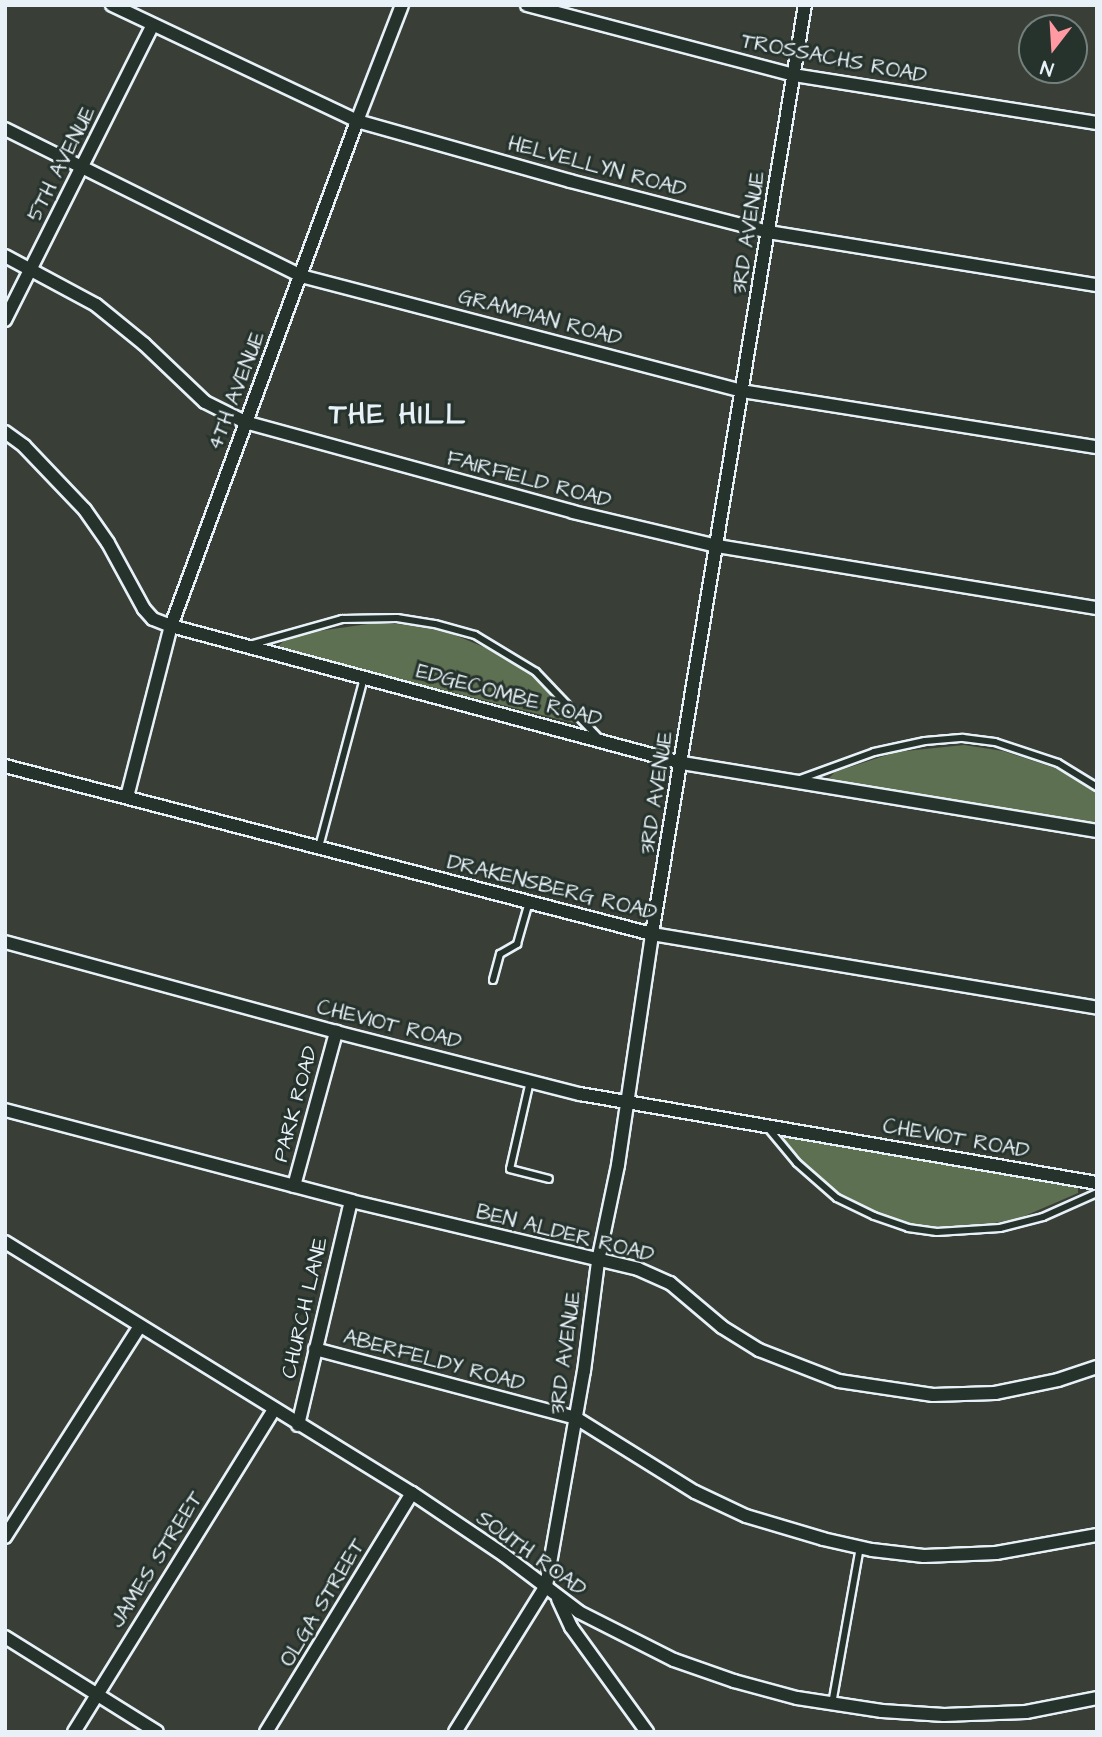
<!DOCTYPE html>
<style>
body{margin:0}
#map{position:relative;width:1102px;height:1737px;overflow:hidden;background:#393f37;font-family:"Architects Daughter",sans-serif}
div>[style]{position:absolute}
.green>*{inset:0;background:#5e7052}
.roads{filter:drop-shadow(2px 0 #e8f1f8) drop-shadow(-2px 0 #e8f1f8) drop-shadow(0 2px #e8f1f8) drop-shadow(0 -2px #e8f1f8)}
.service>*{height:6px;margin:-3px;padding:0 3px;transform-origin:3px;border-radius:3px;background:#26332d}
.minor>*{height:12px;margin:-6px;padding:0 6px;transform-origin:6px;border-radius:6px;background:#26332d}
span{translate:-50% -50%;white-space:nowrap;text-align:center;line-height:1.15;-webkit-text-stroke:6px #26332d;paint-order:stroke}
.street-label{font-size:21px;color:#e8f1f8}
.district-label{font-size:28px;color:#e8f1f8;font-weight:700;letter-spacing:2px}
.frame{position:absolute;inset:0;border:7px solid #e8f1f8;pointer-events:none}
.north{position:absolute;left:1018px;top:14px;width:70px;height:70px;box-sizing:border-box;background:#26332d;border:2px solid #747f7e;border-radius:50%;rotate:197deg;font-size:19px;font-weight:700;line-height:28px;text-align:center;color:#e8f1f8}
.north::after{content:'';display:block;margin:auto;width:24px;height:32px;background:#ff9aa2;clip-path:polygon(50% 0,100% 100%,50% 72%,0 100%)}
</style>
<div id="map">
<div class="green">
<div style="clip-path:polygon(375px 623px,417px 625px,455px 635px,505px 656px,536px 676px,555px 694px,574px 723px,276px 648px,286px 639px,312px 632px)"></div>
<div style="clip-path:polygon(964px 745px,1003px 751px,1055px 768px,1087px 785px,1097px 792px,1097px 823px,826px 781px,835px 772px,896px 752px)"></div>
<div style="clip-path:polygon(779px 1135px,1078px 1185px,1078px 1193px,1020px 1218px,984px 1225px,936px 1230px,898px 1223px,853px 1207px,825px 1188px)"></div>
</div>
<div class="roads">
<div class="service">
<div style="left:250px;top:645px;width:96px;rotate:-15.8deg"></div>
<div style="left:342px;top:619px;width:55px;rotate:-1deg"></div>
<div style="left:397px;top:618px;width:38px;rotate:9deg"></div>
<div style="left:435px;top:624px;width:41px;rotate:15.4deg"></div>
<div style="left:475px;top:635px;width:71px;rotate:31.2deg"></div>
<div style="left:536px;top:672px;width:90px;rotate:46.4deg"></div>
<div style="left:800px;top:779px;width:79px;rotate:-20deg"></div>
<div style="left:874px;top:752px;width:52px;rotate:-12.2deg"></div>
<div style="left:925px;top:741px;width:38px;rotate:-5deg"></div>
<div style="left:963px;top:738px;width:32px;rotate:7deg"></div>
<div style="left:995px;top:742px;width:66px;rotate:18.4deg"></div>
<div style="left:1058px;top:763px;width:46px;rotate:31.6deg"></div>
<div style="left:319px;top:847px;width:175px;rotate:-75.1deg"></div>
<div style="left:493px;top:980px;width:27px;rotate:-75deg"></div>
<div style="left:500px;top:954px;width:20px;rotate:-30deg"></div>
<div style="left:517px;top:944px;width:44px;rotate:-74.1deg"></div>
<div style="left:530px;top:1081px;width:90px;rotate:102.8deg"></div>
<div style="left:510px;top:1169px;width:40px;rotate:14.4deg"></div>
<div style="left:768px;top:1128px;width:45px;rotate:50.4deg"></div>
<div style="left:797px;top:1163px;width:53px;rotate:41.2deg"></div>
<div style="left:837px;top:1198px;width:41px;rotate:25.9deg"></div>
<div style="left:874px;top:1216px;width:36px;rotate:19deg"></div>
<div style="left:908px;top:1228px;width:29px;rotate:8deg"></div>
<div style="left:937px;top:1232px;width:63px;rotate:-3.6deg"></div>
<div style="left:1000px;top:1228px;width:44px;rotate:-14.3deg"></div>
<div style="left:1043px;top:1217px;width:59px;rotate:-24deg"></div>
<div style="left:832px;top:1704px;width:159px;rotate:-79.9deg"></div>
</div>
<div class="minor">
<div style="left:112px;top:5px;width:271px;rotate:25.3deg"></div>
<div style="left:357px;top:121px;width:221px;rotate:15.7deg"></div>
<div style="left:570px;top:181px;width:204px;rotate:14.4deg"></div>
<div style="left:768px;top:232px;width:333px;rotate:9.2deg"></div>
<div style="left:527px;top:5px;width:276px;rotate:14.7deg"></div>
<div style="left:794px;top:75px;width:307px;rotate:9deg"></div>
<div style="left:5px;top:129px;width:330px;rotate:26.4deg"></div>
<div style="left:301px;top:276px;width:456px;rotate:14.6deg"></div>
<div style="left:742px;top:391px;width:359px;rotate:9deg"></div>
<div style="left:5px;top:256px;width:103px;rotate:28.3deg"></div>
<div style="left:96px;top:305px;width:62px;rotate:39.1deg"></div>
<div style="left:144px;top:344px;width:84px;rotate:43.6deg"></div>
<div style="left:205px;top:402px;width:45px;rotate:26.6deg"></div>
<div style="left:245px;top:422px;width:340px;rotate:15.3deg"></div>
<div style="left:573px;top:512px;width:148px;rotate:13.3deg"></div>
<div style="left:717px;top:546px;width:385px;rotate:9.3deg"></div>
<div style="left:5px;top:320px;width:330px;rotate:-63.4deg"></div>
<div style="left:5px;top:432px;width:24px;rotate:36deg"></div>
<div style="left:24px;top:446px;width:88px;rotate:46.4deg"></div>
<div style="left:85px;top:510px;width:40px;rotate:55.1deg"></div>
<div style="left:108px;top:543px;width:75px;rotate:61.4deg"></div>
<div style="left:144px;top:609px;width:13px;rotate:48deg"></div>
<div style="left:153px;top:619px;width:19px;rotate:21deg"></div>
<div style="left:171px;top:626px;width:529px;rotate:15.01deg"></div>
<div style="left:682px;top:763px;width:421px;rotate:9.3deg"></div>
<div style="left:5px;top:766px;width:668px;rotate:14.56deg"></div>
<div style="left:652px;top:934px;width:451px;rotate:9.4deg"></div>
<div style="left:127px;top:797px;width:177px;rotate:-75.6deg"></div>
<div style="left:171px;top:626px;width:538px;rotate:-69.78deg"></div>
<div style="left:357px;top:121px;width:124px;rotate:-68.8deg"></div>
<div style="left:5px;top:942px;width:343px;rotate:15.2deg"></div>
<div style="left:336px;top:1032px;width:252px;rotate:14.3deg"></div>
<div style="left:580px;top:1094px;width:525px;rotate:9.77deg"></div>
<div style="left:5px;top:1110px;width:358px;rotate:14.7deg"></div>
<div style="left:351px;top:1201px;width:295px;rotate:13.3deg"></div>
<div style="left:638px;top:1269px;width:35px;rotate:24deg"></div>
<div style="left:670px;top:1283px;width:68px;rotate:40.2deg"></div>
<div style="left:722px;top:1327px;width:44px;rotate:31.9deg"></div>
<div style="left:759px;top:1350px;width:86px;rotate:21.2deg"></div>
<div style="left:839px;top:1381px;width:95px;rotate:8.5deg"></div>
<div style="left:933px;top:1395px;width:62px;rotate:-1.8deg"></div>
<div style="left:995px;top:1393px;width:64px;rotate:-11.7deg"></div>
<div style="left:1058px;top:1380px;width:41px;rotate:-18.4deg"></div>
<div style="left:294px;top:1186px;width:160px;rotate:-74.7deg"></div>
<div style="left:5px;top:1242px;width:478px;rotate:31.7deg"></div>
<div style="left:412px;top:1493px;width:111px;rotate:34deg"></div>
<div style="left:504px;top:1555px;width:94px;rotate:37.2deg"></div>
<div style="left:579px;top:1612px;width:106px;rotate:26.8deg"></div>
<div style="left:674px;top:1660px;width:64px;rotate:19.3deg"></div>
<div style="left:734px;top:1681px;width:65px;rotate:15.1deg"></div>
<div style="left:797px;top:1698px;width:86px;rotate:8.7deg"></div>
<div style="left:882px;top:1711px;width:62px;rotate:3.7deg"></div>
<div style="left:944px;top:1715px;width:82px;rotate:-2.1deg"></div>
<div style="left:1026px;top:1712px;width:72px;rotate:-11.2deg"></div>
<div style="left:315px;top:1349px;width:270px;rotate:14.8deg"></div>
<div style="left:576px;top:1418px;width:140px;rotate:31.9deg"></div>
<div style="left:695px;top:1492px;width:56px;rotate:25.2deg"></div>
<div style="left:746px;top:1516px;width:80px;rotate:16.6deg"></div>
<div style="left:823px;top:1539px;width:50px;rotate:12.7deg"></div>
<div style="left:872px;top:1550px;width:52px;rotate:6.6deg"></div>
<div style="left:924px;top:1556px;width:72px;rotate:-2.4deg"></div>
<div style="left:996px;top:1553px;width:103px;rotate:-10.1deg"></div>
<div style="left:298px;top:1425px;width:230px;rotate:-76.7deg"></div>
<div style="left:5px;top:1537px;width:250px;rotate:-57.4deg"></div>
<div style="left:558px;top:1599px;width:31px;rotate:65deg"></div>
<div style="left:571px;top:1627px;width:130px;rotate:54.1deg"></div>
<div style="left:5px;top:1637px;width:179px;rotate:32deg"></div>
<div style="left:74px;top:1732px;width:380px;rotate:-58.2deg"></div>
<div style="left:266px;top:1732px;width:280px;rotate:-58.6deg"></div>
<div style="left:455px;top:1732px;width:172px;rotate:-58.1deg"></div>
<div style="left:546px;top:1586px;width:218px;rotate:-80deg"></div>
<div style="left:584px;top:1371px;width:111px;rotate:-82.7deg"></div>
<div style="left:598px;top:1261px;width:98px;rotate:-78.2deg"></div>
<div style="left:618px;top:1165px;width:233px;rotate:-81.6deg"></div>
<div style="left:652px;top:934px;width:942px;rotate:-80.65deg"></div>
</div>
</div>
<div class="street-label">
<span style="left:834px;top:59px;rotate:11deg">TROSSACHS ROAD</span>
<span style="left:62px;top:164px;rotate:-63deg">5TH AVENUE</span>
<span style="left:597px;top:167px;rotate:15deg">HELVELLYN ROAD</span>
<span style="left:749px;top:233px;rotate:-81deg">3RD AVENUE</span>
<span style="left:540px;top:318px;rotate:15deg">GRAMPIAN ROAD</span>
<span style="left:237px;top:391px;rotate:-69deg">4TH AVENUE</span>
<span style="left:529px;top:480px;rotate:15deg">FAIRFIELD ROAD</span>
<span style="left:509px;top:696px;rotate:15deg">EDGECOMBE ROAD</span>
<span style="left:657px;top:793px;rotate:-81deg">3RD AVENUE</span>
<span style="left:552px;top:888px;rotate:14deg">DRAKENSBERG ROAD</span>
<span style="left:389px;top:1025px;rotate:14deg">CHEVIOT ROAD</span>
<span style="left:296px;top:1104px;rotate:-75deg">PARK ROAD</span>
<span style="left:956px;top:1139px;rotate:10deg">CHEVIOT ROAD</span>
<span style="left:565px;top:1234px;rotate:14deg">BEN ALDER ROAD</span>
<span style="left:305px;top:1308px;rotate:-77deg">CHURCH LANE</span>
<span style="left:566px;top:1353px;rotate:-82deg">3RD AVENUE</span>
<span style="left:434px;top:1361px;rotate:15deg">ABERFELDY ROAD</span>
<span style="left:531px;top:1554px;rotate:36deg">SOUTH ROAD</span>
<span style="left:157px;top:1560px;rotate:-58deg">JAMES STREET</span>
<span style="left:323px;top:1603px;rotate:-59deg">OLGA STREET</span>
</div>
<div class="district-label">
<span style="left:398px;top:415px">THE HILL</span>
</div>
<div class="frame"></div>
<div class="north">N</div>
</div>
